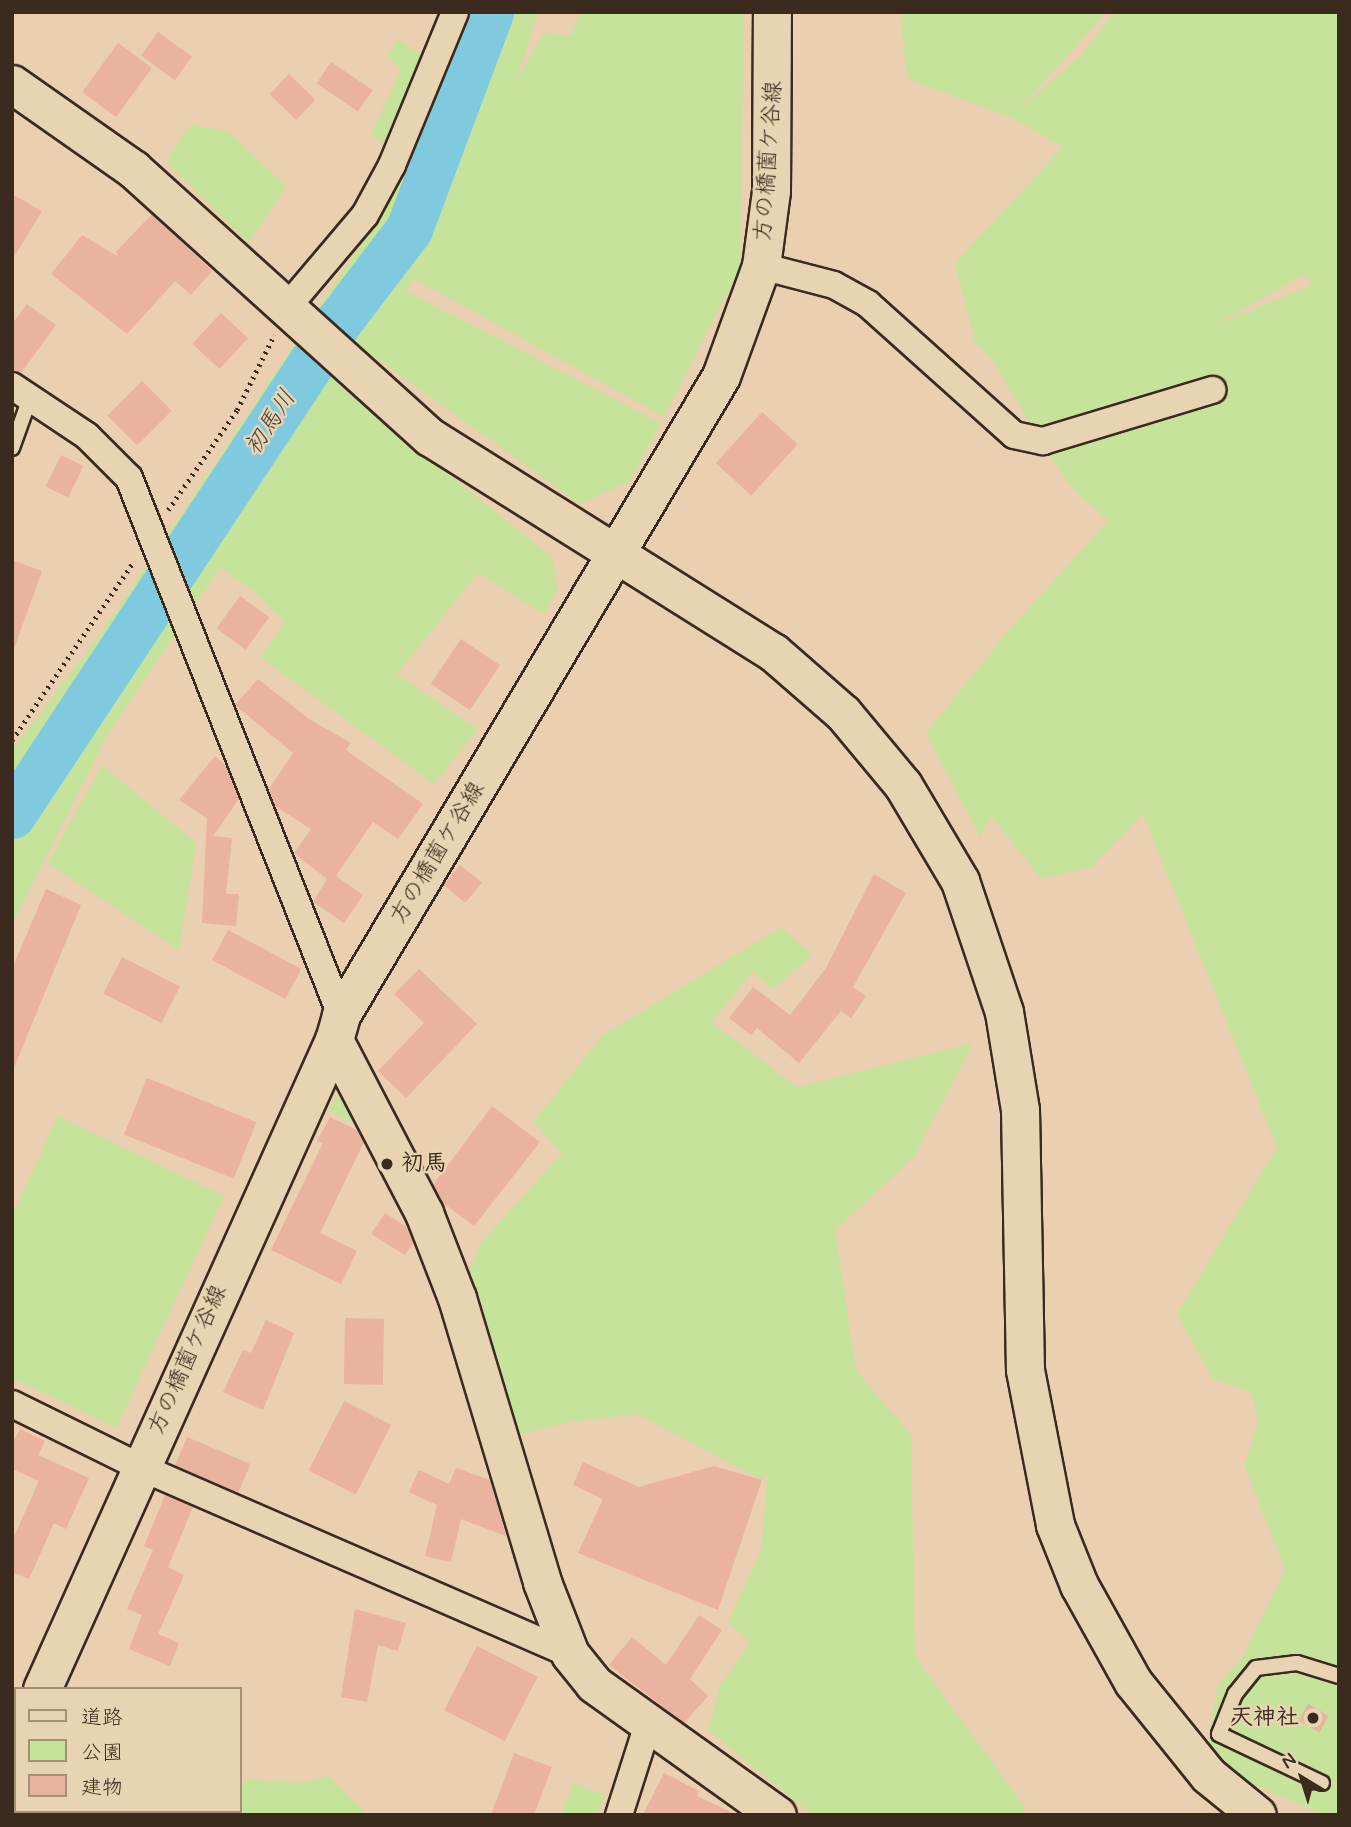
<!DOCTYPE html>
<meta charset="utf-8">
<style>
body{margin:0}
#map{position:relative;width:1351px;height:1827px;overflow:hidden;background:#eacfb0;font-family:Mynerve,"Klee One",sans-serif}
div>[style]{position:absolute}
.green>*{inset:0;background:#c5e39b}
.river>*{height:47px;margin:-23.5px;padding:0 23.5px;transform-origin:23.5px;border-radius:23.5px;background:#80cae0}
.building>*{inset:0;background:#e9b39f;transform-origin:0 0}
.path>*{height:4.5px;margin-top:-2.25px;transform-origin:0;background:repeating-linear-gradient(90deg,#3b2a1e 0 2px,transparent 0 7px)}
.roads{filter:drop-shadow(2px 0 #3b2a1e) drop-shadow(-2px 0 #3b2a1e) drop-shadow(0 2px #3b2a1e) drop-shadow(0 -2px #3b2a1e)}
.lane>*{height:14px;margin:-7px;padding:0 7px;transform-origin:7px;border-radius:7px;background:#e8d4b3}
.street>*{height:26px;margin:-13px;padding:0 13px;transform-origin:13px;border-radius:13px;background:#e8d4b3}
.secondary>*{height:37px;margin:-18.5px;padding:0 18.5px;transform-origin:18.5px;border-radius:18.5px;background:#e8d4b3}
.dots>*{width:19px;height:19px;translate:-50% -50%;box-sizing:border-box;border:4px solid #e8d4b3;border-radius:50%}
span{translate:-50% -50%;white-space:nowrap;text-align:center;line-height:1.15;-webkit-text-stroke:5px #e8d4b3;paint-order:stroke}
.street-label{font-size:23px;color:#3b2a1e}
.poi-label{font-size:23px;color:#3b2a1e;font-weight:700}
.left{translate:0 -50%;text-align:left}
.right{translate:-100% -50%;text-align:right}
.water-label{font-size:24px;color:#45423b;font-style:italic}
.frame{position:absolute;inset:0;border:14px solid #3b2a1e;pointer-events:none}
.legend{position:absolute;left:14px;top:1687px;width:228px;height:126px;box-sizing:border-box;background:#e8d4b3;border:2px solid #a39077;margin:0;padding:9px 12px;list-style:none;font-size:21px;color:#3b2a1e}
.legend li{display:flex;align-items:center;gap:14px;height:35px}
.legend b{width:35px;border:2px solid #a39077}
.north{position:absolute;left:1267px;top:1743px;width:70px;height:70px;-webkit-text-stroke:5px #e8d4b3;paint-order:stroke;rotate:322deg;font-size:19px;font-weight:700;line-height:28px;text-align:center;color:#3b2a1e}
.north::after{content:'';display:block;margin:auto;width:24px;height:32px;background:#3b2a1e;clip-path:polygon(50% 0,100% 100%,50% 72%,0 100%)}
</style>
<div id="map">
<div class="green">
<div style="clip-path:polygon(458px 12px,538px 12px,516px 83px,543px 33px,572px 36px,580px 12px,744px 12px,740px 268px,664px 417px,413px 278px,406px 291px,661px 423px,629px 482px,580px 504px,366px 351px,341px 388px,552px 557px,558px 589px,544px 614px,478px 573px,397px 674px,478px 729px,434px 784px,260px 657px,285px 622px,255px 592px,220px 567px,109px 732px,12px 924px,12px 751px,105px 627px,372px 228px)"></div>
<div style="clip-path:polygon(evenodd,900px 12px,1106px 12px,1018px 111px,1078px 58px,1115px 12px,1339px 12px,1339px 1815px,1324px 1815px,1243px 1780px,1208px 1743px,1218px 1685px,1242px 1657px,1285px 1570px,1245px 1466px,1258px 1420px,1251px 1392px,1213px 1379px,1177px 1314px,1277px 1147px,1143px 814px,1092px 867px,1041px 879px,991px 815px,980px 837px,926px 733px,1009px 630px,1108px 521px,1066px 481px,990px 357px,975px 342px,955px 263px,1063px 147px,1011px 117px,907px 79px,900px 12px,1303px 275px,1313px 284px,1223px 322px,1223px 321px,1303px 275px)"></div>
<div style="clip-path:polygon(398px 39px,432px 62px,391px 149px,371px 134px,401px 69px,387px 56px)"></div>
<div style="clip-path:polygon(190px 125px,228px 131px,286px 187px,248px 243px,166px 162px)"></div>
<div style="clip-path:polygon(102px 765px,196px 843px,179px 950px,48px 863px)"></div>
<div style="clip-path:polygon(781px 927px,812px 955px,773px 989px,752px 972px,711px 1022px,797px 1087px,973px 1043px,913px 1158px,835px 1230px,856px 1370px,911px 1435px,915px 1657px,1025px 1807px,1022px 1815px,814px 1815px,799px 1804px,708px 1730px,720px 1685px,750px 1643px,728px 1622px,761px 1551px,768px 1473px,762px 1480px,637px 1414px,575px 1421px,517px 1435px,498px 1401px,487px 1330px,469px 1272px,480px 1244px,562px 1153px,533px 1122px,602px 1036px)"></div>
<div style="clip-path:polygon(345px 1084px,364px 1129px,328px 1110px)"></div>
<div style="clip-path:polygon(58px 1116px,224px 1196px,116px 1428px,12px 1378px,12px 1216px)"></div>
<div style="clip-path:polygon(329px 1776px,368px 1815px,212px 1815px,240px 1811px,240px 1788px,248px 1779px,299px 1783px)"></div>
<div style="clip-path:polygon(573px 1783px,605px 1795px,597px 1815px,561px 1815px)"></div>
</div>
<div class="river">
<div style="left:12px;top:815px;width:592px;rotate:-56.5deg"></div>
<div style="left:339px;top:321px;width:116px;rotate:-52.7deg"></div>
<div style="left:409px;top:229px;width:232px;rotate:-69.5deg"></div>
</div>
<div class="building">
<div style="left:158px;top:32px;width:42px;height:29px;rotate:36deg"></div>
<div style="left:118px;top:43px;width:42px;height:61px;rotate:36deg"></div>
<div style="left:331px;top:62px;width:50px;height:26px;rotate:34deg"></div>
<div style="left:289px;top:74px;width:37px;height:28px;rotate:44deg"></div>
<div style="clip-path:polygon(12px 194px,42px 211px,12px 260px)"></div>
<div style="clip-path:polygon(152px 214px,212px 271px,191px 295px,175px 281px,127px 334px,51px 274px,82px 235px,119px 257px,116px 252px)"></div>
<div style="clip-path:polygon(27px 304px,56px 325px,21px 373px,12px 370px,12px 324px)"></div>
<div style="left:221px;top:313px;width:37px;height:42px;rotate:43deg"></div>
<div style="left:142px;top:381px;width:42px;height:49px;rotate:45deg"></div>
<div style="left:762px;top:412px;width:48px;height:69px;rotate:42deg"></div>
<div style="left:61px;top:455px;width:25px;height:35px;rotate:26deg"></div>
<div style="clip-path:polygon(12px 560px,42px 571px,15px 646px,12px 645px)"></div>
<div style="left:240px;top:596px;width:36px;height:40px;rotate:36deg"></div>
<div style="left:461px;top:639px;width:47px;height:54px;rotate:34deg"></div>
<div style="clip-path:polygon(258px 679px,309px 719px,351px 743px,346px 750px,423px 804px,398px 839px,373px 822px,336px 876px,363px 895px,344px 923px,313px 902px,327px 879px,294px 853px,311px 829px,275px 806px,269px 789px,293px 753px,235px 705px)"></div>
<div style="clip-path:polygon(215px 756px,226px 766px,239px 799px,213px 836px,232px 838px,226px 894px,239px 894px,236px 926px,202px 923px,207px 818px,179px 800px)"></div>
<div style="left:460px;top:865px;width:28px;height:26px;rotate:39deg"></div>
<div style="clip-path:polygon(874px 874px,906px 893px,853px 987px,866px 996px,851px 1018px,841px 1011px,799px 1063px,757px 1028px,751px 1035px,729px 1018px,753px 987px,790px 1015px,826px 968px)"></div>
<div style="clip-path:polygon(46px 889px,81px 905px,13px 1070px,12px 969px)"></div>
<div style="left:228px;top:930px;width:83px;height:34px;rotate:28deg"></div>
<div style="left:122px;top:957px;width:65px;height:41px;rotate:27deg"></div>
<div style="clip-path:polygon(419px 969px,477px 1024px,406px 1098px,378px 1071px,424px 1023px,394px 994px)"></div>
<div style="left:147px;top:1078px;width:118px;height:61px;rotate:22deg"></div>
<div style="clip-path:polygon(492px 1106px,540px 1142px,474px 1226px,442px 1202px,433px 1185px)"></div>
<div style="clip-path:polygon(330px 1117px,357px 1130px,364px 1142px,320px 1233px,357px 1251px,341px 1284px,271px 1250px,323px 1143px,317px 1141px)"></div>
<div style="clip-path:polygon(385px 1213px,407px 1227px,413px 1243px,405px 1255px,371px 1234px)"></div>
<div style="left:345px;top:1318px;width:39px;height:66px;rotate:1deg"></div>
<div style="clip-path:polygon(266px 1320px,294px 1333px,263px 1410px,223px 1392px,243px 1350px,251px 1353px)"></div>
<div style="left:344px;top:1401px;width:53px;height:78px;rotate:27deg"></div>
<div style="clip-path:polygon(20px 1429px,45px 1441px,38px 1455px,89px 1478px,66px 1529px,54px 1523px,29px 1579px,12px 1572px,12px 1541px,39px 1481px,12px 1469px,12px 1445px)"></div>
<div style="left:187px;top:1437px;width:69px;height:31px;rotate:23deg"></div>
<div style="clip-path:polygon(583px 1462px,639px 1487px,714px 1466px,762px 1480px,718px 1610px,578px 1553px,603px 1499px,573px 1485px)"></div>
<div style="clip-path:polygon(456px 1468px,490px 1480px,506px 1536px,461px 1519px,451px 1562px,425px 1556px,437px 1505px,409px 1492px,419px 1470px,449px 1484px)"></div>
<div style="clip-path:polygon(165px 1495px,193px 1507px,168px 1567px,184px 1575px,158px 1634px,179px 1643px,170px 1666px,129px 1649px,142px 1615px,127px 1609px,153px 1550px,144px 1546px)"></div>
<div style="clip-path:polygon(355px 1609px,406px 1623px,398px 1651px,378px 1645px,367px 1702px,341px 1697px)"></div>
<div style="clip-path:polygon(699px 1615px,722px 1630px,690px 1679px,708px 1696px,684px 1723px,609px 1665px,632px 1637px,666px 1665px)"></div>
<div style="left:477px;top:1646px;width:68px;height:72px;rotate:27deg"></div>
<div style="left:1308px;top:1704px;width:24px;height:19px;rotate:30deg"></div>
<div style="clip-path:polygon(514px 1753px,552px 1767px,534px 1815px,491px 1815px)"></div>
<div style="clip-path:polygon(664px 1773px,699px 1791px,697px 1796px,737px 1815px,643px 1815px)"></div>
</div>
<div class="path">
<div style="left:168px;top:510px;width:121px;rotate:-55.4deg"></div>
<div style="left:237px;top:410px;width:84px;rotate:-63.7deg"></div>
<div style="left:12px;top:740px;width:217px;rotate:-55.7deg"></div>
</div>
<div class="roads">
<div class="lane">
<div style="left:12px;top:448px;width:53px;rotate:-70.2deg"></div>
<div style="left:1322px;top:1783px;width:114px;rotate:-154.6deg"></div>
<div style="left:1219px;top:1734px;width:43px;rotate:-68.2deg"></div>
<div style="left:1235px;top:1694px;width:33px;rotate:-51deg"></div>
<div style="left:1256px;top:1668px;width:41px;rotate:-7deg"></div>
<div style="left:1297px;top:1663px;width:44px;rotate:17.2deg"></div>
</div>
<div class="street">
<div style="left:761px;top:266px;width:75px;rotate:14.6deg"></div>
<div style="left:834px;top:285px;width:39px;rotate:29deg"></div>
<div style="left:868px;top:304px;width:196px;rotate:41.9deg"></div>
<div style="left:1014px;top:435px;width:30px;rotate:12deg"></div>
<div style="left:1043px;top:441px;width:177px;rotate:-16.8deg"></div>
<div style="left:288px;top:306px;width:119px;rotate:-49.8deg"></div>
<div style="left:365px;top:215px;width:57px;rotate:-61.6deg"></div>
<div style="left:392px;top:165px;width:165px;rotate:-67.6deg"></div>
<div style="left:12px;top:386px;width:90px;rotate:33.7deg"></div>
<div style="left:87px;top:436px;width:59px;rotate:45deg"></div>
<div style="left:129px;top:478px;width:577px;rotate:68.46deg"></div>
<div style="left:12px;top:1404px;width:143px;rotate:26.2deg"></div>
<div style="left:140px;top:1467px;width:469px;rotate:23.5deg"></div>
<div style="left:619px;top:1815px;width:96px;rotate:-72.3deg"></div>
</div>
<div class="secondary">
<div style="left:12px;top:84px;width:148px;rotate:35.1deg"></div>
<div style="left:133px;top:169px;width:400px;rotate:42.1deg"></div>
<div style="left:430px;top:437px;width:405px;rotate:32.1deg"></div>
<div style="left:773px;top:652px;width:93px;rotate:41.1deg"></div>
<div style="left:843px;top:713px;width:94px;rotate:50.2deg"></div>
<div style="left:903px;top:785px;width:112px;rotate:59.3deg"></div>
<div style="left:960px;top:881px;width:138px;rotate:71.4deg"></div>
<div style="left:1004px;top:1012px;width:99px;rotate:80.7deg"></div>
<div style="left:1020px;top:1110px;width:260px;rotate:88.9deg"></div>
<div style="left:1025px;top:1370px;width:158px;rotate:79deg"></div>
<div style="left:1055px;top:1525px;width:65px;rotate:68.2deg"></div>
<div style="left:1079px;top:1585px;width:111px;rotate:60.9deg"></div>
<div style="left:1133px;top:1682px;width:119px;rotate:51.1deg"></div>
<div style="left:1208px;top:1775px;width:63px;rotate:39.2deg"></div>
<div style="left:334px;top:1040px;width:195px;rotate:62.5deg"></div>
<div style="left:424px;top:1213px;width:91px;rotate:68.8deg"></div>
<div style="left:457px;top:1298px;width:296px;rotate:73.3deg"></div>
<div style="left:542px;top:1582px;width:77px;rotate:68.7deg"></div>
<div style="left:570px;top:1654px;width:38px;rotate:51deg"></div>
<div style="left:594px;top:1684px;width:225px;rotate:35.6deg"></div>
<div style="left:42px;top:1689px;width:712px;rotate:-65.78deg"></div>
<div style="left:334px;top:1040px;width:26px;rotate:-74deg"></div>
<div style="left:341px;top:1015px;width:743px;rotate:-59.26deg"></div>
<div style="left:721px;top:376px;width:117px;rotate:-70deg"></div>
<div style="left:761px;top:266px;width:76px;rotate:-82.4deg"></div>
<div style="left:771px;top:191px;width:179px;rotate:-89.7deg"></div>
<div style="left:12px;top:1757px;width:9px;rotate:-63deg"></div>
</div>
</div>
<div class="dots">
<div style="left:387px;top:1164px;background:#3b2a1e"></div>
<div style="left:1313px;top:1718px;background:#3b2a1e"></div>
</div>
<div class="street-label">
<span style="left:769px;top:161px;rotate:-86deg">方の橋薗ケ谷線</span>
<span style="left:438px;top:853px;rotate:-59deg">方の橋薗ケ谷線</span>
<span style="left:188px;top:1360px;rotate:-66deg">方の橋薗ケ谷線</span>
</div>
<div class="poi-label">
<span class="left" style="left:401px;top:1164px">初馬</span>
<span class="right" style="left:1299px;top:1718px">天神社</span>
</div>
<div class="water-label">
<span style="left:271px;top:423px;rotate:-57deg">初馬川</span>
</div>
<div class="frame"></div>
<ul class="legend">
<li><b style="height:9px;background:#e8d4b3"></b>道路</li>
<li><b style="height:19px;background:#c5e39b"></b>公園</li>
<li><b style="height:19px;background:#e9b39f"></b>建物</li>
</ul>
<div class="north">N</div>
</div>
